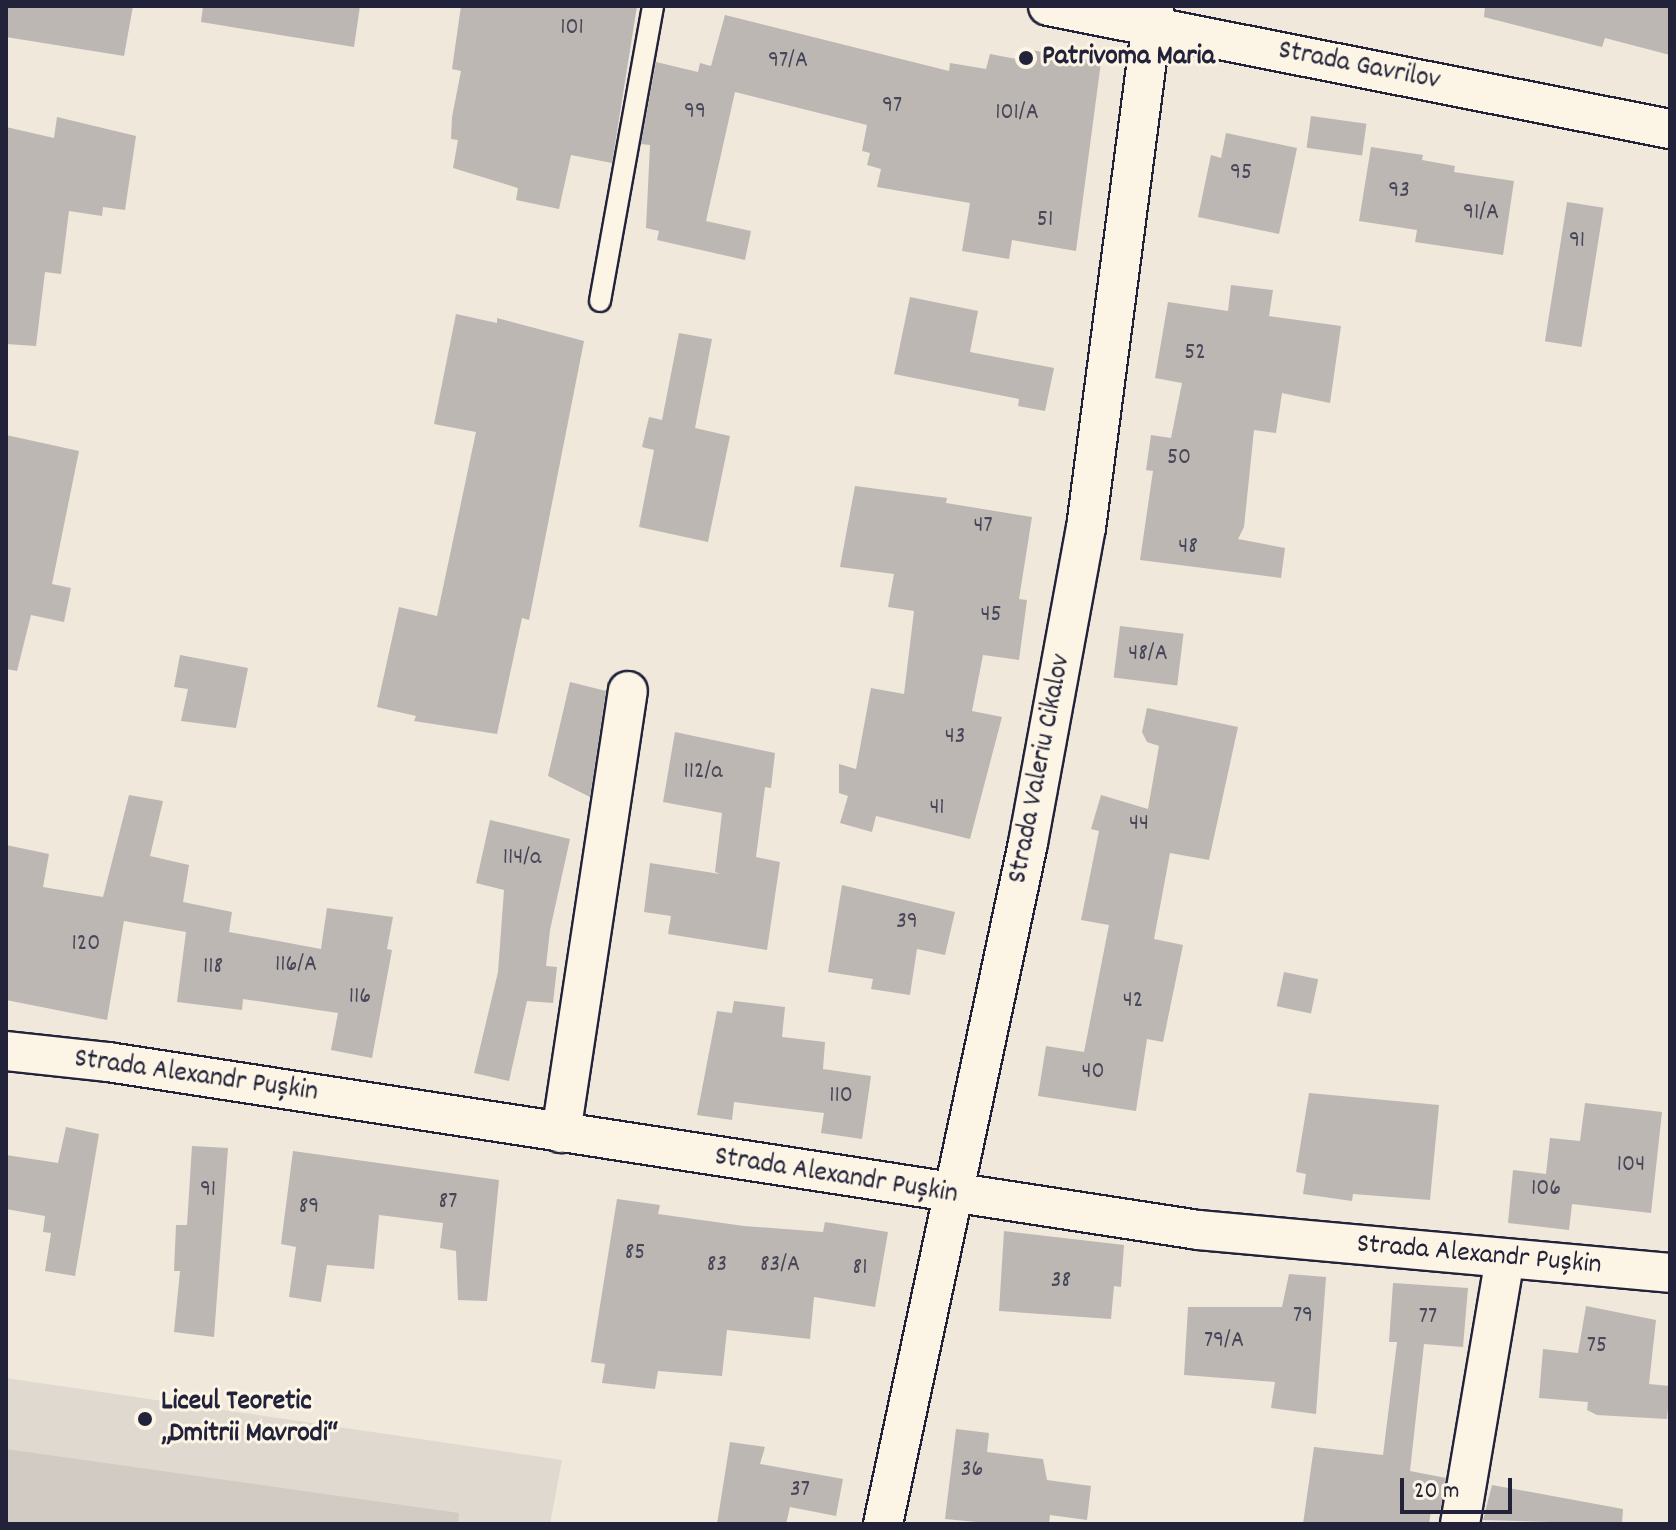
<!DOCTYPE html>
<meta charset="utf-8">
<style>
body{margin:0}
#map{position:relative;width:1676px;height:1530px;overflow:hidden;background:#efe8db;font-family:Dekko,sans-serif}
div>[style]{position:absolute}
.built>*{inset:0;background:#e0d9cf}
.green>*{inset:0;background:#d1cbc3}
.building>*{inset:0;background:#bcb7b3;transform-origin:0 0}
.roads{filter:drop-shadow(2px 0 #22223b) drop-shadow(-2px 0 #22223b) drop-shadow(0 2px #22223b) drop-shadow(0 -2px #22223b)}
.service>*{height:20px;margin:-10px;padding:0 10px;transform-origin:10px;border-radius:10px;background:#fcf5e5}
.minor>*{height:38px;margin:-19px;padding:0 19px;transform-origin:19px;border-radius:19px;background:#fcf5e5}
.dots>*{width:22px;height:22px;translate:-50% -50%;box-sizing:border-box;border:4px solid #fcf5e5;border-radius:50%}
span{translate:-50% -50%;white-space:nowrap;text-align:center;line-height:1.15;-webkit-text-stroke:6px #fcf5e5;paint-order:stroke}
.number-label{font-size:24px;color:#484759}
.number-label span{-webkit-text-stroke-width:0}
.poi-label{font-size:28px;color:#22223b;font-weight:700}
.left{translate:0 -50%;text-align:left}
.street-label{font-size:28px;color:#22223b}
.frame{position:absolute;inset:0;border:8px solid #22223b;pointer-events:none}
.scale{position:absolute;left:1400px;top:1478px;width:112px;height:36px;box-sizing:border-box;border:4px solid #22223b;border-top:0;padding-left:10px;font-size:24px;line-height:28px;white-space:nowrap;color:#22223b;-webkit-text-stroke:6px #fcf5e5;paint-order:stroke}
</style>
<div id="map">
<div class="built">
<div style="clip-path:polygon(6px 1378px,562px 1460px,550px 1524px,6px 1524px)"></div>
</div>
<div class="green">
<div style="clip-path:polygon(6px 1449px,459px 1513px,458px 1524px,6px 1524px)"></div>
</div>
<div class="building">
<div style="clip-path:polygon(6px 6px,133px 6px,124px 56px,6px 37px)"></div>
<div style="clip-path:polygon(203px 6px,360px 6px,354px 47px,201px 22px)"></div>
<div style="clip-path:polygon(461px 6px,637px 6px,612px 163px,571px 155px,559px 209px,516px 200px,518px 188px,453px 168px,458px 140px,451px 139px,452px 117px,461px 71px,452px 69px)"></div>
<div style="clip-path:polygon(1485px 6px,1670px 6px,1670px 55px,1605px 38px,1602px 47px,1484px 17px)"></div>
<div style="clip-path:polygon(725px 15px,949px 71px,950px 63px,986px 69px,990px 54px,1028px 61px,1031px 50px,1101px 62px,1076px 251px,1012px 240px,1009px 259px,962px 251px,970px 203px,877px 187px,881px 169px,867px 165px,870px 153px,862px 151px,867px 125px,735px 92px,706px 221px,751px 231px,745px 260px,657px 240px,659px 231px,646px 228px,650px 145px,641px 144px,656px 62px,698px 72px,700px 63px,711px 66px)"></div>
<div style="left:1311px;top:116px;width:56px;height:32px;rotate:8deg"></div>
<div style="clip-path:polygon(57px 117px,136px 136px,125px 210px,103px 207px,102px 216px,69px 211px,61px 274px,45px 272px,36px 346px,6px 344px,6px 127px,54px 138px)"></div>
<div style="clip-path:polygon(1226px 133px,1297px 148px,1279px 234px,1198px 217px,1211px 155px,1221px 158px)"></div>
<div style="clip-path:polygon(1371px 147px,1423px 155px,1422px 160px,1455px 166px,1454px 172px,1514px 181px,1503px 255px,1415px 242px,1417px 230px,1359px 221px)"></div>
<div style="left:1567px;top:202px;width:37px;height:141px;rotate:9deg"></div>
<div style="clip-path:polygon(1231px 285px,1273px 290px,1269px 316px,1341px 326px,1330px 403px,1282px 393px,1276px 433px,1254px 430px,1244px 527px,1238px 539px,1285px 548px,1281px 578px,1140px 560px,1153px 471px,1146px 470px,1151px 435px,1171px 438px,1182px 383px,1155px 378px,1168px 302px,1228px 311px)"></div>
<div style="clip-path:polygon(910px 297px,978px 311px,970px 352px,1054px 368px,1045px 411px,1018px 406px,1019px 399px,894px 374px)"></div>
<div style="clip-path:polygon(456px 314px,497px 323px,497px 318px,584px 341px,529px 620px,522px 618px,497px 734px,414px 721px,416px 716px,377px 707px,399px 607px,437px 616px,476px 432px,434px 424px)"></div>
<div style="clip-path:polygon(679px 333px,712px 339px,695px 428px,730px 436px,708px 542px,639px 527px,654px 450px,642px 447px,649px 417px,662px 420px)"></div>
<div style="clip-path:polygon(6px 435px,79px 451px,52px 584px,71px 588px,64px 622px,31px 615px,17px 671px,6px 669px)"></div>
<div style="clip-path:polygon(855px 486px,947px 498px,946px 503px,1032px 517px,1019px 599px,1027px 600px,1019px 660px,983px 655px,972px 711px,1002px 717px,970px 839px,876px 816px,872px 832px,840px 823px,848px 796px,839px 793px,839px 764px,856px 769px,871px 688px,904px 694px,914px 611px,888px 607px,894px 574px,840px 567px)"></div>
<div style="left:1120px;top:626px;width:64px;height:52px;rotate:7deg"></div>
<div style="clip-path:polygon(180px 655px,248px 668px,236px 728px,181px 721px,188px 689px,174px 687px)"></div>
<div style="clip-path:polygon(570px 682px,606px 691px,590px 797px,548px 776px)"></div>
<div style="clip-path:polygon(1147px 708px,1238px 727px,1209px 860px,1170px 853px,1154px 939px,1183px 945px,1163px 1042px,1147px 1039px,1136px 1111px,1038px 1096px,1046px 1046px,1084px 1052px,1109px 925px,1081px 920px,1099px 831px,1091px 829px,1101px 795px,1148px 809px,1159px 746px,1147px 742px,1142px 732px)"></div>
<div style="clip-path:polygon(675px 732px,775px 753px,771px 788px,765px 787px,756px 857px,780px 862px,767px 950px,668px 934px,671px 916px,644px 912px,650px 863px,720px 874px,715px 872px,722px 813px,663px 802px)"></div>
<div style="clip-path:polygon(129px 795px,163px 801px,150px 856px,189px 865px,183px 902px,232px 912px,229px 932px,321px 949px,327px 908px,393px 917px,387px 949px,392px 950px,372px 1058px,331px 1050px,338px 1013px,243px 999px,242px 1010px,177px 1002px,186px 932px,124px 921px,107px 1020px,6px 1000px,6px 845px,49px 854px,43px 887px,103px 897px)"></div>
<div style="clip-path:polygon(490px 820px,570px 839px,550px 930px,546px 966px,557px 967px,553px 1003px,527px 1001px,509px 1081px,474px 1073px,498px 972px,504px 890px,476px 883px)"></div>
<div style="clip-path:polygon(842px 885px,955px 912px,945px 955px,917px 949px,910px 995px,871px 989px,873px 979px,828px 972px)"></div>
<div style="left:1284px;top:972px;width:35px;height:35px;rotate:12deg"></div>
<div style="clip-path:polygon(734px 1001px,785px 1007px,782px 1037px,825px 1042px,823px 1069px,871px 1076px,862px 1139px,821px 1133px,824px 1113px,734px 1102px,732px 1120px,697px 1115px,717px 1011px,732px 1013px)"></div>
<div style="clip-path:polygon(1309px 1093px,1439px 1105px,1430px 1200px,1353px 1194px,1352px 1201px,1303px 1194px,1306px 1174px,1296px 1172px)"></div>
<div style="clip-path:polygon(1585px 1103px,1662px 1112px,1651px 1213px,1572px 1204px,1569px 1230px,1508px 1223px,1513px 1170px,1546px 1174px,1550px 1138px,1580px 1141px)"></div>
<div style="clip-path:polygon(66px 1127px,99px 1134px,75px 1276px,45px 1271px,51px 1233px,43px 1232px,45px 1216px,6px 1209px,6px 1155px,58px 1163px)"></div>
<div style="clip-path:polygon(192px 1146px,228px 1148px,214px 1337px,174px 1332px,180px 1271px,174px 1271px,176px 1225px,187px 1225px)"></div>
<div style="clip-path:polygon(293px 1151px,499px 1180px,487px 1301px,458px 1300px,456px 1251px,440px 1248px,443px 1223px,379px 1215px,374px 1269px,327px 1265px,321px 1302px,289px 1297px,296px 1247px,281px 1244px)"></div>
<div style="clip-path:polygon(617px 1199px,660px 1205px,658px 1214px,744px 1226px,823px 1232px,825px 1222px,888px 1232px,875px 1307px,814px 1297px,810px 1339px,727px 1330px,722px 1376px,658px 1371px,655px 1389px,602px 1383px,605px 1364px,591px 1362px)"></div>
<div style="clip-path:polygon(1004px 1231px,1124px 1245px,1121px 1287px,1114px 1286px,1111px 1319px,999px 1311px)"></div>
<div style="clip-path:polygon(1289px 1274px,1326px 1277px,1316px 1414px,1271px 1408px,1275px 1382px,1184px 1375px,1188px 1307px,1282px 1307px)"></div>
<div style="clip-path:polygon(1393px 1283px,1468px 1288px,1463px 1347px,1424px 1344px,1410px 1471px,1446px 1478px,1440px 1512px,1431px 1511px,1429px 1524px,1303px 1524px,1314px 1447px,1383px 1455px,1397px 1342px,1389px 1342px)"></div>
<div style="clip-path:polygon(1586px 1306px,1656px 1320px,1649px 1384px,1670px 1386px,1667px 1419px,1597px 1415px,1587px 1410px,1588px 1402px,1539px 1398px,1543px 1349px,1578px 1353px)"></div>
<div style="clip-path:polygon(956px 1429px,989px 1433px,987px 1452px,1043px 1459px,1047px 1480px,1091px 1486px,1087px 1520px,1050px 1515px,1049px 1524px,997px 1524px,945px 1519px)"></div>
<div style="clip-path:polygon(730px 1442px,765px 1447px,760px 1464px,843px 1479px,836px 1516px,790px 1507px,786px 1524px,717px 1524px)"></div>
<div style="clip-path:polygon(1492px 1485px,1623px 1509px,1622px 1524px,1483px 1520px)"></div>
</div>
<div class="roads">
<div class="service">
<div style="left:600px;top:301px;width:300px;rotate:-79.8deg"></div>
</div>
<div class="minor">
<div style="left:1048px;top:6px;width:634px;rotate:11.19deg"></div>
<div style="left:6px;top:1051px;width:103px;rotate:6.2deg"></div>
<div style="left:108px;top:1062px;width:1103px;rotate:8.76deg"></div>
<div style="left:1198px;top:1230px;width:474px;rotate:5.2deg"></div>
<div style="left:561px;top:1133px;width:447px;rotate:-81.4deg"></div>
<div style="left:883px;top:1524px;width:696px;rotate:-77.98deg"></div>
<div style="left:1028px;top:843px;width:320px;rotate:-79.6deg"></div>
<div style="left:1086px;top:528px;width:526px;rotate:-82.58deg"></div>
<div style="left:1460px;top:1524px;width:269px;rotate:-80.4deg"></div>
</div>
</div>
<div class="dots">
<div style="left:1026px;top:58px;background:#22223b"></div>
<div style="left:145px;top:1419px;background:#22223b"></div>
</div>
<div class="number-label">
<span style="left:572px;top:29px">101</span>
<span style="left:788px;top:62px">97/A</span>
<span style="left:892px;top:107px">97</span>
<span style="left:695px;top:113px">99</span>
<span style="left:1017px;top:114px">101/A</span>
<span style="left:1241px;top:174px">95</span>
<span style="left:1399px;top:192px">93</span>
<span style="left:1481px;top:214px">91/A</span>
<span style="left:1045px;top:221px">51</span>
<span style="left:1577px;top:242px">91</span>
<span style="left:1195px;top:354px">52</span>
<span style="left:1179px;top:459px">50</span>
<span style="left:983px;top:527px">47</span>
<span style="left:1188px;top:548px">48</span>
<span style="left:991px;top:616px">45</span>
<span style="left:1148px;top:655px">48/A</span>
<span style="left:955px;top:738px">43</span>
<span style="left:703px;top:773px">112/a</span>
<span style="left:937px;top:809px">41</span>
<span style="left:1139px;top:825px">44</span>
<span style="left:522px;top:859px">114/a</span>
<span style="left:907px;top:923px">39</span>
<span style="left:86px;top:945px">120</span>
<span style="left:296px;top:966px">116/A</span>
<span style="left:213px;top:968px">118</span>
<span style="left:360px;top:998px">116</span>
<span style="left:1133px;top:1002px">42</span>
<span style="left:1093px;top:1073px">40</span>
<span style="left:841px;top:1097px">110</span>
<span style="left:1631px;top:1166px">104</span>
<span style="left:1546px;top:1190px">106</span>
<span style="left:208px;top:1191px">91</span>
<span style="left:448px;top:1203px">87</span>
<span style="left:309px;top:1208px">89</span>
<span style="left:635px;top:1254px">85</span>
<span style="left:717px;top:1266px">83</span>
<span style="left:780px;top:1266px">83/A</span>
<span style="left:860px;top:1269px">81</span>
<span style="left:1061px;top:1282px">38</span>
<span style="left:1303px;top:1317px">79</span>
<span style="left:1428px;top:1318px">77</span>
<span style="left:1224px;top:1342px">79/A</span>
<span style="left:1597px;top:1347px">75</span>
<span style="left:972px;top:1471px">36</span>
<span style="left:800px;top:1491px">37</span>
</div>
<div class="poi-label">
<span class="left" style="left:1042px;top:58px">Patrivoma Maria</span>
<span class="left" style="left:161px;top:1419px">Liceul Teoretic<br>„Dmitrii Mavrodi“</span>
</div>
<div class="street-label">
<span style="left:1359px;top:67px;rotate:11deg">Strada Gavrilov</span>
<span style="left:1041px;top:769px;rotate:-79deg">Strada Valeriu Cikalov</span>
<span style="left:196px;top:1077px;rotate:8deg">Strada Alexandr Pușkin</span>
<span style="left:836px;top:1177px;rotate:9deg">Strada Alexandr Pușkin</span>
<span style="left:1479px;top:1256px;rotate:5deg">Strada Alexandr Pușkin</span>
</div>
<div class="frame"></div>
<div class="scale">20 m</div>
</div>
